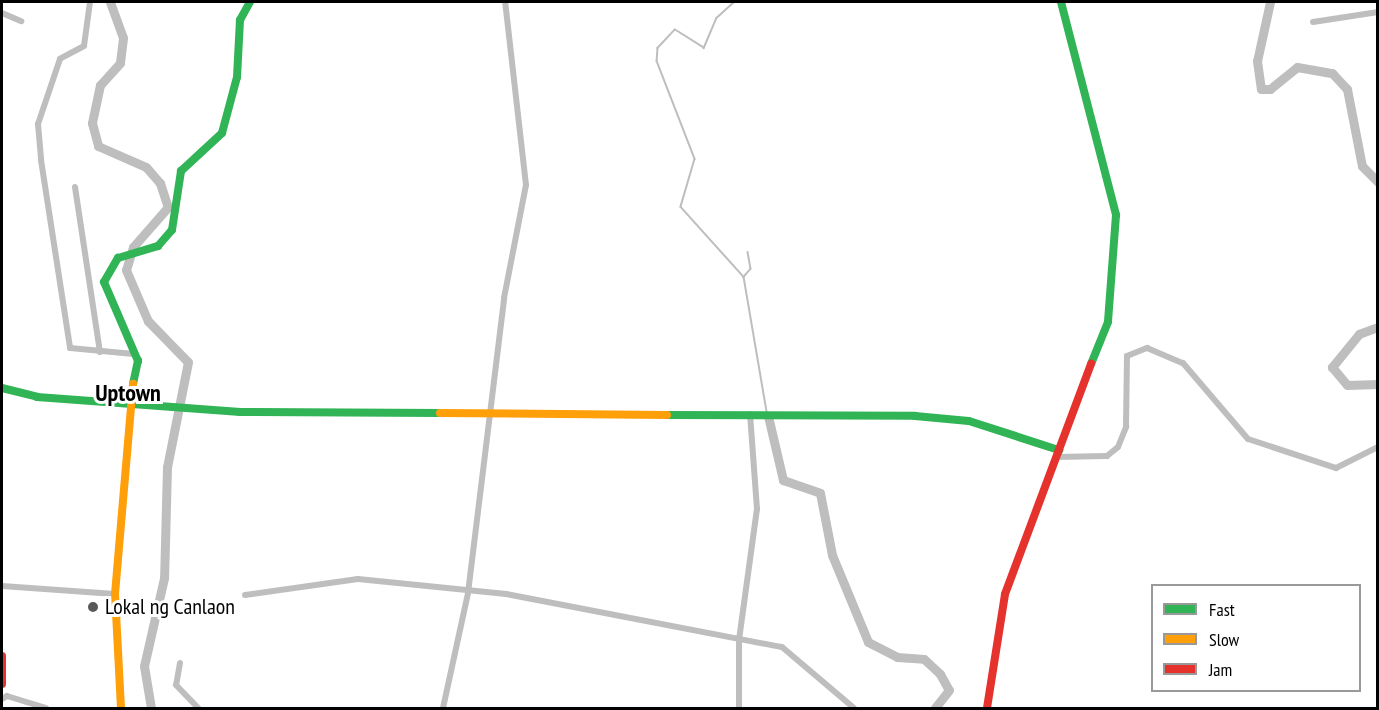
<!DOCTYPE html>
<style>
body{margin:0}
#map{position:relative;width:1379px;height:710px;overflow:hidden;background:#fff;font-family:"PT Sans Narrow",sans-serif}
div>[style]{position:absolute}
.stream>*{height:1.5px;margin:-0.75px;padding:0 0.75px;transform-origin:0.75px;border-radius:0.75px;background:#bebebe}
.river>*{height:9px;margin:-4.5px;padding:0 4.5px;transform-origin:4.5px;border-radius:4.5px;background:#bebebe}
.street>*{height:6px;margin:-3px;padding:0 3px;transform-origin:3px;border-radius:3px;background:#bebebe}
.fast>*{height:8px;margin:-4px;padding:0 4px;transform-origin:4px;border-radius:4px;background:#30b455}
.slow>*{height:8px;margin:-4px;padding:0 4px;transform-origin:4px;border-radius:4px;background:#ff9f0a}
.jam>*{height:8px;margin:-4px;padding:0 4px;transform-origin:4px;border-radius:4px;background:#e5322d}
.dots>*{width:16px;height:16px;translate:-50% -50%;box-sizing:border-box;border:3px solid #fff;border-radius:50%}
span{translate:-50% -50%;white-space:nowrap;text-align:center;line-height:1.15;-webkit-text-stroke:6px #fff;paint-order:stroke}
.poi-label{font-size:22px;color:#000}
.left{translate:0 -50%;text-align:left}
.neighbourhood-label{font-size:24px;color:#000;font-weight:700}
.frame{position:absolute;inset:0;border:3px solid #000;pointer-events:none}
.legend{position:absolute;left:1151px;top:584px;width:210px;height:108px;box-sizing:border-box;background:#fff;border:2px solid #999;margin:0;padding:8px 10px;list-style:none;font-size:18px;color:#000}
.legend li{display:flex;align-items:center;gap:12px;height:30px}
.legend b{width:30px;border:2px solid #999}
</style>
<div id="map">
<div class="stream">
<div style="left:735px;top:2px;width:24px;rotate:138deg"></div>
<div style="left:717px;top:18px;width:33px;rotate:113deg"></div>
<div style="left:704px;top:48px;width:34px;rotate:-148deg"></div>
<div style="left:675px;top:30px;width:25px;rotate:133deg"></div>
<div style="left:658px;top:48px;width:13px;rotate:94deg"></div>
<div style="left:657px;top:61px;width:105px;rotate:68.8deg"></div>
<div style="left:695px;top:159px;width:50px;rotate:106.3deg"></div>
<div style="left:681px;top:207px;width:94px;rotate:48deg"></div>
<div style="left:748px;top:252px;width:17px;rotate:80deg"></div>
<div style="left:751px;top:269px;width:11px;rotate:131deg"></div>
<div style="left:744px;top:277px;width:136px;rotate:80.3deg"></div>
</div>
<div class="river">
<div style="left:110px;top:2px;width:38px;rotate:70deg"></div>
<div style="left:123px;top:38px;width:25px;rotate:97deg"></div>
<div style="left:120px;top:63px;width:30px;rotate:132deg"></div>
<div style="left:100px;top:85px;width:39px;rotate:102deg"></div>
<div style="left:92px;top:123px;width:24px;rotate:75deg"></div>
<div style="left:98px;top:146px;width:52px;rotate:23.6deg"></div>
<div style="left:146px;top:167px;width:21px;rotate:49deg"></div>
<div style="left:160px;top:183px;width:25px;rotate:72deg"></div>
<div style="left:168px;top:207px;width:53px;rotate:131.2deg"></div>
<div style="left:133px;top:247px;width:24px;rotate:107deg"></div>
<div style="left:126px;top:270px;width:56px;rotate:66.7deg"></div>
<div style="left:148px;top:321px;width:57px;rotate:45.7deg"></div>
<div style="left:188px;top:362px;width:107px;rotate:101.3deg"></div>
<div style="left:167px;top:467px;width:111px;rotate:91.5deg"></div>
<div style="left:164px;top:578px;width:90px;rotate:102.8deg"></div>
<div style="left:144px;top:666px;width:43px;rotate:80.5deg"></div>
<div style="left:1270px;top:2px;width:60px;rotate:102.4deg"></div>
<div style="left:1257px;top:61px;width:28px;rotate:82deg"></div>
<div style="left:1261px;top:89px;width:9px"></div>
<div style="left:1270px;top:89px;width:35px;rotate:-39deg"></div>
<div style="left:1297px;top:67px;width:36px;rotate:10deg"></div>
<div style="left:1332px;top:73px;width:22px;rotate:47deg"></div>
<div style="left:1347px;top:89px;width:78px;rotate:79deg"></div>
<div style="left:1362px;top:166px;width:23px;rotate:45deg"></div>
<div style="left:1378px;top:327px;width:20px;rotate:160deg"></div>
<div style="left:1359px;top:334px;width:43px;rotate:129.3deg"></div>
<div style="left:1332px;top:367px;width:23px;rotate:50deg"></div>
<div style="left:1347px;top:385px;width:31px;rotate:-2deg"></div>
<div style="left:768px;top:416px;width:66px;rotate:76.8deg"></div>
<div style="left:783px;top:480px;width:39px;rotate:19deg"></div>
<div style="left:820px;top:493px;width:63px;rotate:79deg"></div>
<div style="left:832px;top:555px;width:94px;rotate:67.5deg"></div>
<div style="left:868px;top:642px;width:33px;rotate:27deg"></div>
<div style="left:897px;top:657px;width:27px;rotate:4deg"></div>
<div style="left:924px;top:659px;width:22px;rotate:43deg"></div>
<div style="left:940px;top:674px;width:18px;rotate:61deg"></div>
<div style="left:949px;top:690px;width:23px;rotate:128deg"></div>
</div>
<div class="street">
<div style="left:90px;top:2px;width:44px;rotate:97.8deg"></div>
<div style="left:84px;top:46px;width:27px;rotate:152deg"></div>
<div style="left:60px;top:59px;width:69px;rotate:108.7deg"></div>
<div style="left:38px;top:124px;width:36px;rotate:85deg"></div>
<div style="left:41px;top:160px;width:190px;rotate:81.2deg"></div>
<div style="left:70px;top:348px;width:64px;rotate:5.4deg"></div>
<div style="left:2px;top:13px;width:21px;rotate:23deg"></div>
<div style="left:1313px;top:22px;width:66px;rotate:-8.7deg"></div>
<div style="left:75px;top:187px;width:167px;rotate:81.4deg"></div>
<div style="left:1056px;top:457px;width:51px;rotate:-1.1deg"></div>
<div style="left:1107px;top:456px;width:14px;rotate:-39deg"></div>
<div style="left:1118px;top:447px;width:22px;rotate:-68deg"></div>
<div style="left:1126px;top:427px;width:71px;rotate:-89.2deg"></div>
<div style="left:1127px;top:356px;width:22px;rotate:-22deg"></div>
<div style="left:1147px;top:348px;width:39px;rotate:23deg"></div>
<div style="left:1183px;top:363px;width:100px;rotate:49.5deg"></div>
<div style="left:1248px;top:439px;width:93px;rotate:18.2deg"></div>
<div style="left:1336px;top:468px;width:47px;rotate:-26.6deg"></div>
<div style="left:2px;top:586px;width:113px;rotate:4deg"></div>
<div style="left:245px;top:595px;width:114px;rotate:-8.1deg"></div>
<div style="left:358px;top:579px;width:149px;rotate:5.8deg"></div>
<div style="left:506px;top:594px;width:281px;rotate:10.9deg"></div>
<div style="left:782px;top:647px;width:94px;rotate:40.3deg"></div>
<div style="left:180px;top:663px;width:22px;rotate:100deg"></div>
<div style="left:176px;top:685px;width:32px;rotate:46deg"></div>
<div style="left:2px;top:699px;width:6px;rotate:-31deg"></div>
<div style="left:7px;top:696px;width:41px;rotate:17.1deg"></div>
<div style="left:443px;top:708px;width:118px;rotate:-77.7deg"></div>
<div style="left:468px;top:593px;width:297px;rotate:-83deg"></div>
<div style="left:504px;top:298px;width:115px;rotate:-79deg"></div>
<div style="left:526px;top:185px;width:184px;rotate:-96.5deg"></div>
<div style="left:739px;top:708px;width:68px;rotate:-90deg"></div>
<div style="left:739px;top:640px;width:132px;rotate:-82.2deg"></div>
<div style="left:757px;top:509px;width:95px;rotate:-94.2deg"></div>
</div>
<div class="fast">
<div style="left:1061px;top:2px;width:220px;rotate:75.5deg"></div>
<div style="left:1116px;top:215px;width:107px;rotate:94.3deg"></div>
<div style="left:1108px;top:322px;width:45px;rotate:112deg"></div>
<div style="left:133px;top:384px;width:24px;rotate:-78deg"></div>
<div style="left:138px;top:361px;width:86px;rotate:-113.3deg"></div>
<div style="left:104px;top:282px;width:28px;rotate:-60deg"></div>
<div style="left:118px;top:258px;width:42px;rotate:-16.7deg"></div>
<div style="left:158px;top:246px;width:21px;rotate:-49deg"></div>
<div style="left:172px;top:230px;width:60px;rotate:-81.3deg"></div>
<div style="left:181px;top:171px;width:56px;rotate:-42.8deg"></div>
<div style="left:222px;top:133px;width:58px;rotate:-75deg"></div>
<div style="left:237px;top:77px;width:57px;rotate:-87deg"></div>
<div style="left:240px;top:20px;width:21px;rotate:-61deg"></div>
<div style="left:2px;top:388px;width:36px;rotate:14deg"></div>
<div style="left:37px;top:397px;width:204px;rotate:4.2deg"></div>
<div style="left:240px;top:412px;width:200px;rotate:0.3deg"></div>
<div style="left:667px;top:415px;width:248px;rotate:0.2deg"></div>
<div style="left:915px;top:416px;width:54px;rotate:5.3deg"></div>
<div style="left:969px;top:421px;width:95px;rotate:17.9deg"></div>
</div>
<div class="slow">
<div style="left:440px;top:413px;width:227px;rotate:0.5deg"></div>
<div style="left:121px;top:708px;width:114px;rotate:-93deg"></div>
<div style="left:115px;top:594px;width:211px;rotate:-85.1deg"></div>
</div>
<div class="jam">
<div style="left:2px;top:656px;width:28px;rotate:90deg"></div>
<div style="left:987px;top:708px;width:115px;rotate:-81deg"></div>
<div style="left:1005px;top:594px;width:246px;rotate:-69.5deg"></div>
</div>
<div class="dots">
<div style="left:93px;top:607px;background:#595959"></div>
</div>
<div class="poi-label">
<span class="left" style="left:105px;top:607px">Lokal ng Canlaon</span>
</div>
<div class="neighbourhood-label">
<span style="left:128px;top:393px">Uptown</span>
</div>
<div class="frame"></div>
<ul class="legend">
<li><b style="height:8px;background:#30b455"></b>Fast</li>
<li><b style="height:8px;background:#ff9f0a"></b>Slow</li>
<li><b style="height:8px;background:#e5322d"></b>Jam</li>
</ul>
</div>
